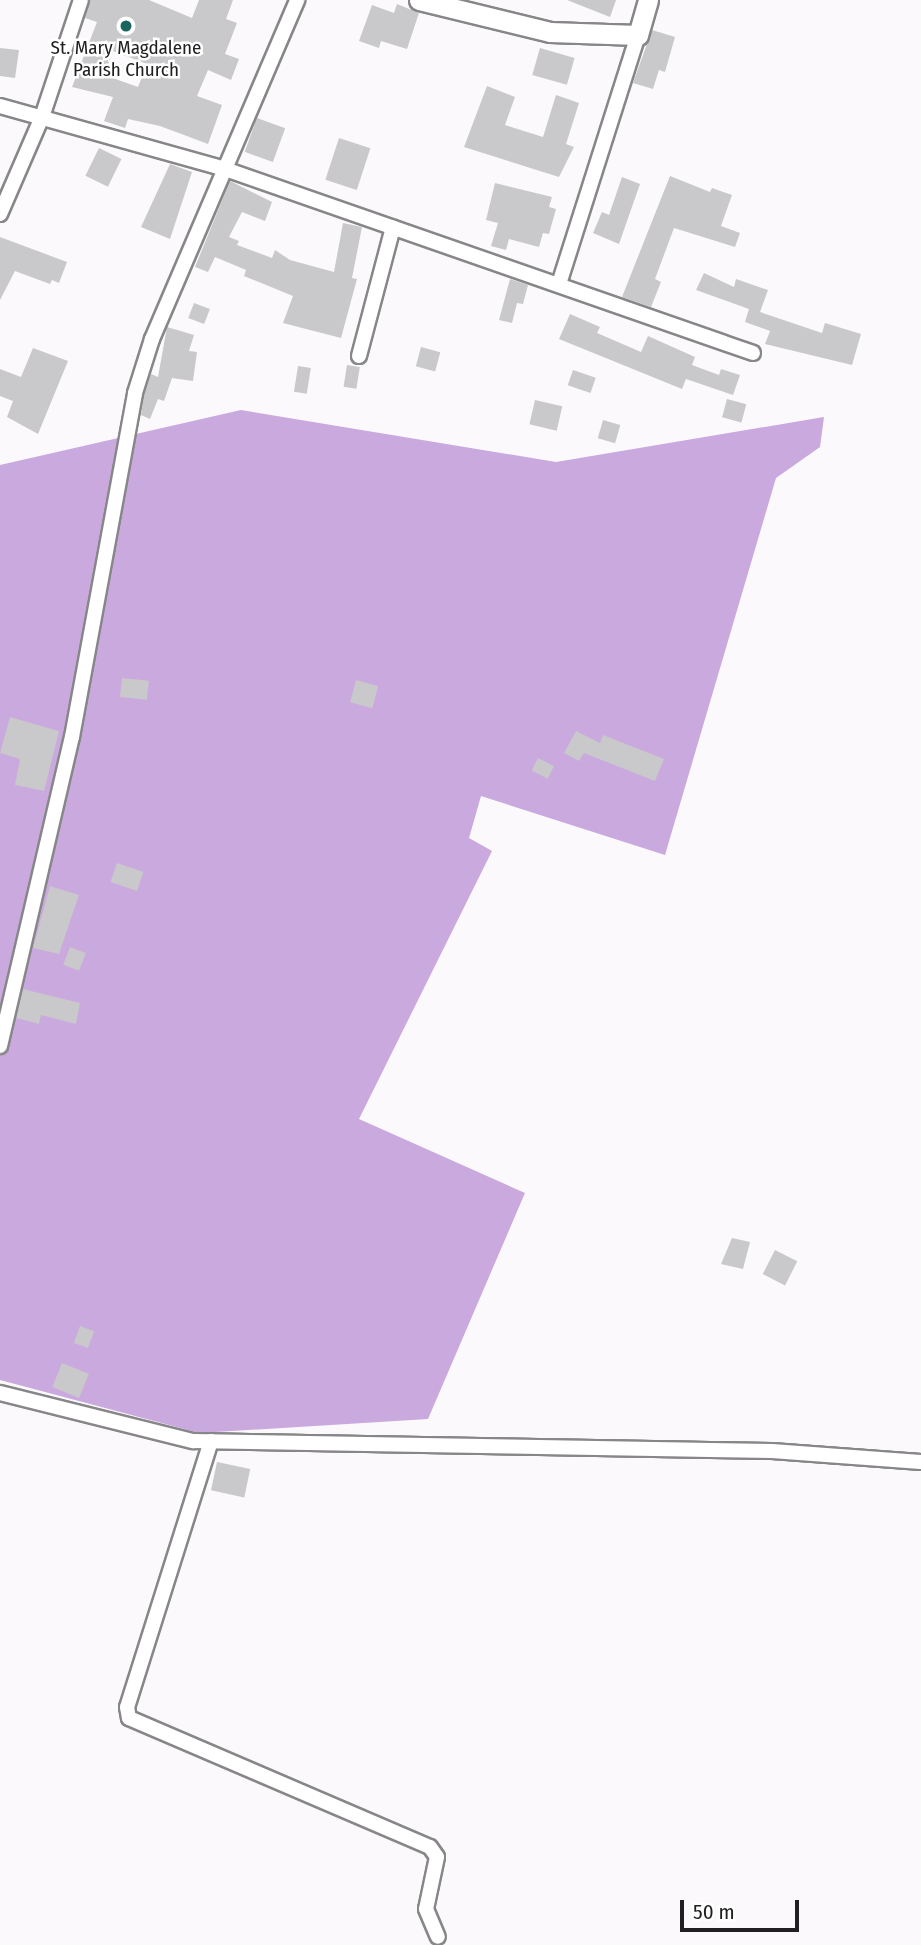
<!DOCTYPE html>
<style>
body{margin:0}
#map{position:relative;width:921px;height:1945px;overflow:hidden;background:#fbf9fc;font-family:"Fira Sans Condensed",sans-serif}
div>[style]{position:absolute}
.forest>*{inset:0;background:#c9a9de}
.building>*{inset:0;background:#c9c8cb;transform-origin:0 0}
.roads{filter:drop-shadow(2px 0 #878688) drop-shadow(-2px 0 #878688) drop-shadow(0 2px #878688) drop-shadow(0 -2px #878688)}
.street>*{height:14px;margin:-7px;padding:0 7px;transform-origin:7px;border-radius:7px;background:#fff}
.secondary>*{height:19px;margin:-9.5px;padding:0 9.5px;transform-origin:9.5px;border-radius:9.5px;background:#fff}
.dots>*{width:19px;height:19px;translate:-50% -50%;box-sizing:border-box;border:4px solid #fff;border-radius:50%}
span{translate:-50% -50%;white-space:nowrap;text-align:center;line-height:1.15;-webkit-text-stroke:5px #fff;paint-order:stroke}
.poi-label{font-size:19px;color:#202021}
.scale{position:absolute;left:680px;top:1900px;width:119px;height:32px;box-sizing:border-box;border:4px solid #202021;border-top:0;padding-left:9px;font-size:21px;line-height:24px;white-space:nowrap;color:#202021;-webkit-text-stroke:5px #fff;paint-order:stroke}
</style>
<div id="map">
<div class="forest">
<div style="clip-path:polygon(241px 410px,556px 462px,824px 417px,820px 447px,776px 478px,665px 855px,481px 796px,469px 838px,492px 851px,359px 1119px,525px 1193px,428px 1419px,199px 1433px,0 1380px,0 465px)"></div>
</div>
<div class="building">
<div style="clip-path:polygon(evenodd,90px 0,149px 0,192px 18px,199px 0,233px 0,226px 19px,237px 23px,225px 54px,239px 59px,231px 80px,208px 70px,197px 96px,222px 105px,208px 144px,160px 126px,128px 119px,125px 128px,104px 121px,113px 97px,72px 87px,97px 22px,85px 18px,90px 0,113px 51px,147px 64px,138px 87px,104px 75px,113px 51px)"></div>
<div style="clip-path:polygon(567px 0,616px 0,610px 17px)"></div>
<div style="clip-path:polygon(397px 4px,419px 13px,407px 49px,381px 41px,379px 48px,359px 41px,372px 5px,394px 13px)"></div>
<div style="clip-path:polygon(652px 30px,675px 37px,665px 72px,659px 70px,653px 89px,633px 83px)"></div>
<div style="clip-path:polygon(0 48px,19px 50px,15px 78px,0 76px)"></div>
<div style="left:540px;top:48px;width:36px;height:28px;rotate:16deg"></div>
<div style="clip-path:polygon(487px 86px,515px 97px,505px 125px,543px 137px,556px 95px,579px 103px,566px 144px,574px 147px,559px 177px,464px 147px)"></div>
<div style="left:257px;top:118px;width:30px;height:36px;rotate:20deg"></div>
<div style="left:339px;top:138px;width:33px;height:44px;rotate:18deg"></div>
<div style="left:99px;top:148px;width:25px;height:31px;rotate:26deg"></div>
<div style="clip-path:polygon(170px 164px,192px 172px,170px 239px,141px 227px)"></div>
<div style="clip-path:polygon(670px 176px,710px 192px,712px 188px,732px 195px,721px 226px,740px 233px,735px 247px,674px 228px,655px 279px,661px 282px,651px 307px,622px 297px)"></div>
<div style="clip-path:polygon(622px 177px,640px 184px,619px 244px,593px 233px,602px 212px,609px 215px)"></div>
<div style="clip-path:polygon(230px 181px,272px 202px,265px 221px,242px 212px,229px 237px,239px 241px,237px 245px,272px 258px,275px 250px,290px 260px,334px 272px,343px 223px,362px 227px,352px 278px,357px 279px,341px 338px,283px 323px,293px 296px,244px 276px,246px 270px,215px 257px,208px 272px,195px 267px)"></div>
<div style="clip-path:polygon(495px 183px,552px 197px,549px 207px,556px 209px,549px 234px,543px 233px,539px 247px,509px 239px,506px 250px,491px 246px,498px 223px,486px 220px)"></div>
<div style="clip-path:polygon(0 237px,67px 262px,59px 283px,52px 280px,50px 284px,15px 271px,0 300px)"></div>
<div style="clip-path:polygon(704px 273px,734px 287px,736px 279px,768px 290px,760px 312px,822px 333px,825px 323px,861px 334px,852px 365px,765px 344px,770px 331px,745px 322px,749px 309px,696px 290px)"></div>
<div style="clip-path:polygon(510px 279px,528px 285px,523px 304px,517px 303px,512px 323px,499px 320px)"></div>
<div style="left:194px;top:303px;width:17px;height:16px;rotate:21deg"></div>
<div style="clip-path:polygon(570px 314px,600px 327px,597px 333px,641px 352px,648px 336px,695px 357px,692px 365px,719px 375px,721px 369px,740px 375px,733px 395px,686px 379px,682px 389px,559px 339px)"></div>
<div style="clip-path:polygon(167px 327px,194px 335px,189px 351px,197px 352px,193px 381px,172px 378px,164px 401px,158px 399px,150px 419px,141px 415px,144px 395px,151px 374px,158px 377px)"></div>
<div style="left:421px;top:347px;width:20px;height:20px;rotate:15deg"></div>
<div style="clip-path:polygon(33px 348px,68px 361px,38px 434px,7px 417px,13px 401px,0 396px,0 369px,21px 377px)"></div>
<div style="left:347px;top:365px;width:13px;height:22px;rotate:9deg"></div>
<div style="left:298px;top:366px;width:13px;height:26px;rotate:9deg"></div>
<div style="left:573px;top:370px;width:24px;height:16px;rotate:19deg"></div>
<div style="left:727px;top:399px;width:20px;height:19px;rotate:15deg"></div>
<div style="left:535px;top:400px;width:28px;height:25px;rotate:13deg"></div>
<div style="left:603px;top:420px;width:18px;height:19px;rotate:16deg"></div>
<div style="left:122px;top:678px;width:27px;height:19px;rotate:6deg"></div>
<div style="left:356px;top:680px;width:23px;height:23px;rotate:15deg"></div>
<div style="clip-path:polygon(10px 717px,59px 731px,44px 791px,15px 785px,20px 759px,0 753px)"></div>
<div style="clip-path:polygon(576px 731px,600px 743px,603px 735px,664px 759px,655px 781px,584px 753px,579px 761px,564px 753px)"></div>
<div style="left:538px;top:758px;width:18px;height:14px;rotate:27deg"></div>
<div style="left:117px;top:863px;width:28px;height:20px;rotate:19deg"></div>
<div style="clip-path:polygon(50px 886px,79px 895px,59px 954px,33px 948px)"></div>
<div style="left:70px;top:947px;width:17px;height:19px;rotate:21deg"></div>
<div style="clip-path:polygon(23px 989px,80px 1003px,76px 1024px,41px 1015px,39px 1024px,16px 1018px)"></div>
<div style="clip-path:polygon(732px 1238px,750px 1242px,743px 1269px,721px 1264px)"></div>
<div style="left:775px;top:1250px;width:25px;height:27px;rotate:27deg"></div>
<div style="left:80px;top:1326px;width:15px;height:18px;rotate:20deg"></div>
<div style="left:62px;top:1363px;width:29px;height:26px;rotate:22deg"></div>
<div style="left:217px;top:1462px;width:34px;height:29px;rotate:12deg"></div>
</div>
<div class="roads">
<div class="street">
<div style="left:0;top:106px;width:234px;rotate:15.6deg"></div>
<div style="left:225px;top:169px;width:559px;rotate:19.21deg"></div>
<div style="left:0;top:214px;width:106px;rotate:-66.6deg"></div>
<div style="left:42px;top:117px;width:123px;rotate:-71.6deg"></div>
<div style="left:559px;top:284px;width:261px;rotate:-72.4deg"></div>
<div style="left:359px;top:356px;width:133px;rotate:-75.2deg"></div>
<div style="left:0;top:1046px;width:317px;rotate:-76.9deg"></div>
<div style="left:72px;top:737px;width:350px;rotate:-79.6deg"></div>
<div style="left:135px;top:393px;width:57px;rotate:-72.5deg"></div>
<div style="left:152px;top:339px;width:369px;rotate:-66.8deg"></div>
<div style="left:0;top:1393px;width:199px;rotate:14deg"></div>
<div style="left:193px;top:1441px;width:579px;rotate:0.99deg"></div>
<div style="left:772px;top:1451px;width:149px;rotate:4.2deg"></div>
<div style="left:211px;top:1441px;width:279px;rotate:107.5deg"></div>
<div style="left:127px;top:1707px;width:11px;rotate:80deg"></div>
<div style="left:129px;top:1718px;width:327px;rotate:23.2deg"></div>
<div style="left:430px;top:1847px;width:12px;rotate:55deg"></div>
<div style="left:437px;top:1857px;width:53px;rotate:101.9deg"></div>
<div style="left:426px;top:1909px;width:30px;rotate:67deg"></div>
</div>
<div class="secondary">
<div style="left:419px;top:0;width:135px;rotate:13.7deg"></div>
<div style="left:550px;top:32px;width:88px;rotate:2deg"></div>
<div style="left:638px;top:35px;width:36px;rotate:-74deg"></div>
</div>
</div>
<div class="dots">
<div style="left:126px;top:26px;background:#1a665f"></div>
</div>
<div class="poi-label">
<span style="left:126px;top:59px">St. Mary Magdalene<br>Parish Church</span>
</div>
<div class="scale">50 m</div>
</div>
